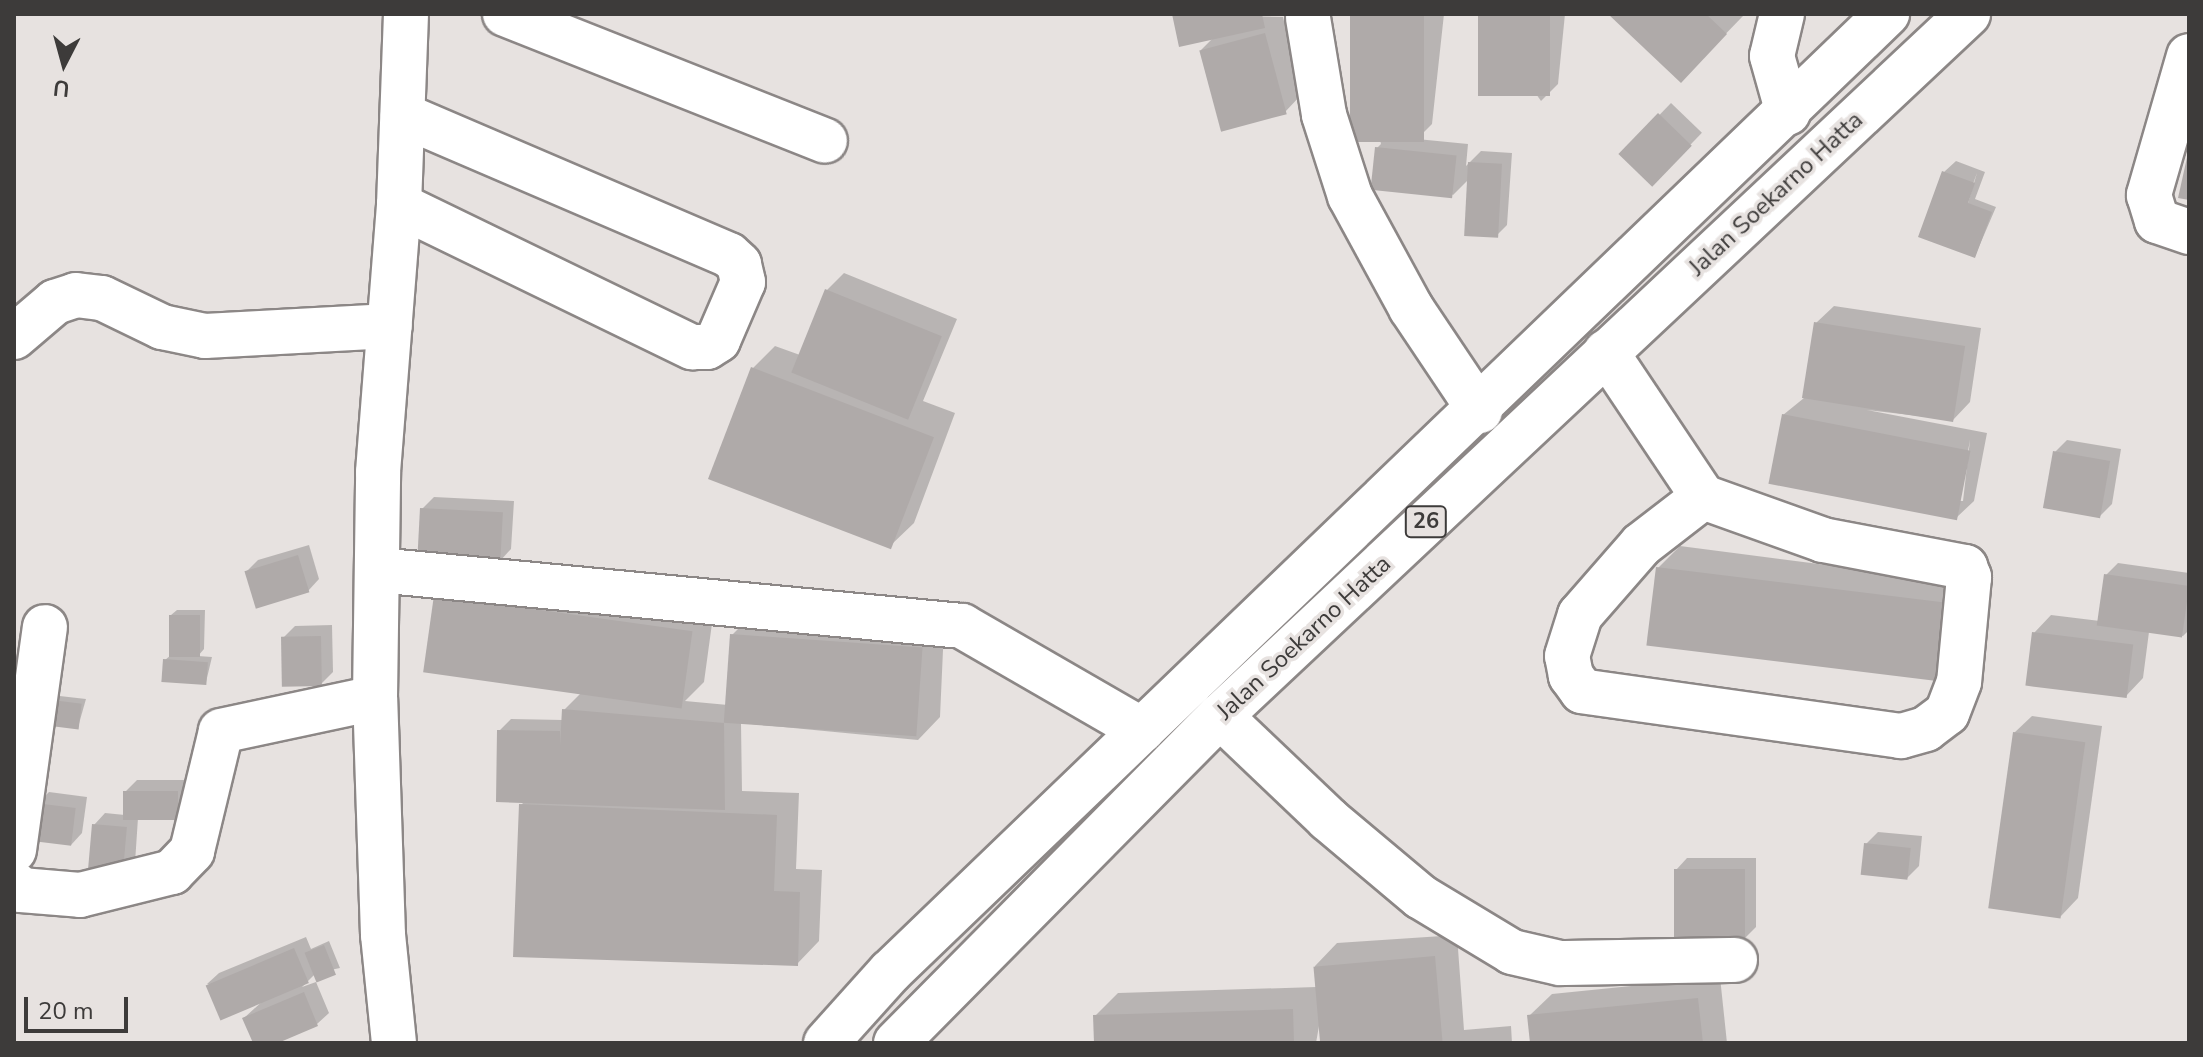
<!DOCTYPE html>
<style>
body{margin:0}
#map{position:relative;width:2203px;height:1057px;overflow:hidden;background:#e7e2e0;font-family:"Nunito Sans",sans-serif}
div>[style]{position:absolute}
.shadow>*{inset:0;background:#0003;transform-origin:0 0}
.building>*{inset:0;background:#afaaa9;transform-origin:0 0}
.roads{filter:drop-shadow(2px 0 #8c8786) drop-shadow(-2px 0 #8c8786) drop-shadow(0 2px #8c8786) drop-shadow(0 -2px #8c8786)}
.minor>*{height:44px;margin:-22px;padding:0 22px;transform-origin:22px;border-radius:22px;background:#fff}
.highway>*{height:44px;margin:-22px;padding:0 22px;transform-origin:22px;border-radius:22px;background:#fff}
span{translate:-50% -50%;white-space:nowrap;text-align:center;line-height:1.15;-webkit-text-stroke:7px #e7e2e0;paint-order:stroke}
.shield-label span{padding:2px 6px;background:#e7e2e0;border:2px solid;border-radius:6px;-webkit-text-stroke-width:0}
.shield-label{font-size:22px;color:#3d3b3a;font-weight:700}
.street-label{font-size:24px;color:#3d3b3a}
.frame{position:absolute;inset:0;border:16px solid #3d3b3a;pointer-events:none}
.north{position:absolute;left:24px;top:24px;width:80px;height:80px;-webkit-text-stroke:6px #e7e2e0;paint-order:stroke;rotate:186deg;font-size:22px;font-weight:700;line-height:32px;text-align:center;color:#3d3b3a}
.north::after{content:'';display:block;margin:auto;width:28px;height:36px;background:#3d3b3a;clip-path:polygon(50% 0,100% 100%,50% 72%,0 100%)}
.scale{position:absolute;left:24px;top:997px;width:104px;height:36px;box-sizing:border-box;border:4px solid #3d3b3a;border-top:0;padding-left:10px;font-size:24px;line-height:28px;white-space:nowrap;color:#3d3b3a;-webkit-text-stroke:6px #e7e2e0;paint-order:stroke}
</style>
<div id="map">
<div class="shadow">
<div style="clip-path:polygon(1174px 14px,1283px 17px,1302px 94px,1285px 112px,1201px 50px,1214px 37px)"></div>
<div style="clip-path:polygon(1352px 14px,1444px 14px,1432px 124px,1417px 139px,1468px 144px,1466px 166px,1481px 151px,1512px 153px,1507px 225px,1495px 237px,1468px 180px,1453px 195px,1377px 148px,1381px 144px)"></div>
<div style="clip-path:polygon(1480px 14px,1565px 14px,1558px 84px,1541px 101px)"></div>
<div style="clip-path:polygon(1611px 14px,1742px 14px,1743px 16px,1681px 80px)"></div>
<div style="left:1671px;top:103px;width:43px;height:71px;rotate:44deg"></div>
<div style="clip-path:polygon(evenodd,1956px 161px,1985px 172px,1975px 199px,1996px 207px,1975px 256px,1953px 248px,1956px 242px,1950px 247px,1921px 236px,1944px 172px,1956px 161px,1977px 173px,1958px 236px,1954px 236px,1977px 173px)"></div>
<div style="clip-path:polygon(844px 273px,957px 319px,923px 401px,955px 413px,914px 523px,891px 545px,753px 368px,775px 346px,800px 355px,827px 290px)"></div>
<div style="clip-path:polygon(evenodd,1834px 306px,1981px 328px,1970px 402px,1953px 420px,1867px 410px,1987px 433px,1974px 501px,1956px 518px,1783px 415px,1804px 398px,1816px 323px,1834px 306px,1970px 440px,1963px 501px,1959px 501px,1970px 440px)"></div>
<div style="clip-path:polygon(2067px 440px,2121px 449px,2112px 504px,2100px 516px,2055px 452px)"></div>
<div style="clip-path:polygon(434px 497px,514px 501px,511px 549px,500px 561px,422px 509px)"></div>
<div style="clip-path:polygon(309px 545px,319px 579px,308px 591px,246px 572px,258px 560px)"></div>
<div style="clip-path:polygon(1680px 546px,1982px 585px,1949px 683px,1658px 568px)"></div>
<div style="clip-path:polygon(2118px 563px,2189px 573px,2189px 630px,2183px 636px,2149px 632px,2143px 678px,2126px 696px,2034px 633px,2051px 615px,2100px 621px,2106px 575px)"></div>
<div style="clip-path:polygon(436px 596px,714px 609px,704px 682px,685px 701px,728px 705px,732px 635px,754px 613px,944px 628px,940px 717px,918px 740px,741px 723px,742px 791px,799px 793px,796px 869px,822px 870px,819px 941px,797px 964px,521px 805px,525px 801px,499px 731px,511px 719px,563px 720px,564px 710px,583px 691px)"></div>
<div style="clip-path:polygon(177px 610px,205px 610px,204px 649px,198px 656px,212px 657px,206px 682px,165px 660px,171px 655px,171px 615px)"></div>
<div style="clip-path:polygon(332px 625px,333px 672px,321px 684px,283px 638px,295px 626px)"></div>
<div style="clip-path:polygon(51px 695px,86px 699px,78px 727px)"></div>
<div style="clip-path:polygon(2032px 716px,2102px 726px,2078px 898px,2061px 916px,2014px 733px)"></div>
<div style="clip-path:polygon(137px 780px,189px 780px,177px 818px,138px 818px,135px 863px,124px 874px,94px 825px,105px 813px,125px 815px,125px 792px)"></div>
<div style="clip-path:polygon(49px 792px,87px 797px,82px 833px,71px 845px,37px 804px)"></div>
<div style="clip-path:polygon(1878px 832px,1922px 836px,1919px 866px,1907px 878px,1866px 844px)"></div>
<div style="clip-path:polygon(1687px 858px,1756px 858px,1756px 927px,1744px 939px,1676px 870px)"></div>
<div style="clip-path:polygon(1457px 935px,1464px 1030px,1511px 1026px,1512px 1043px,1321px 1043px,1319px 1026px,1316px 1043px,1096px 1043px,1095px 1016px,1118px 993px,1316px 987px,1315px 966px,1337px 943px)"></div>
<div style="clip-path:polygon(306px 937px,311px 949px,329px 941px,340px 968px,316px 973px,302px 987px,316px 982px,329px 1013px,317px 1024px,272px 1043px,255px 1043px,244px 1018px,266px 998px,207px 984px,219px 973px)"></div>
<div style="clip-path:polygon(1720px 977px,1727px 1043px,1532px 1043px,1529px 1016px,1552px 994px)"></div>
</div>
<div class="building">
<div style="clip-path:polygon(1172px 14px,1262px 14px,1265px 28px,1179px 47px)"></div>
<div style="left:1350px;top:14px;width:74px;height:128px"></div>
<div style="left:1478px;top:14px;width:72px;height:82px"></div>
<div style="clip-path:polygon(1608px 14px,1706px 14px,1727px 34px,1681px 83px)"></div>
<div style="left:1265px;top:33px;width:84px;height:68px;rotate:75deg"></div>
<div style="left:1658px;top:113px;width:47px;height:57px;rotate:44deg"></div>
<div style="left:1375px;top:147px;width:82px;height:43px;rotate:6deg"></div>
<div style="clip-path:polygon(2188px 153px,2189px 153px,2189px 200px,2178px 198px)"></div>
<div style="left:1468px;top:162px;width:34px;height:74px;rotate:3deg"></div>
<div style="clip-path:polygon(1942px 171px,1975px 183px,1968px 203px,1992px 212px,1975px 258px,1918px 237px)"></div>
<div style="left:825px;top:289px;width:126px;height:90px;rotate:22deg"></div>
<div style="left:1814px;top:322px;width:153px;height:77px;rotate:9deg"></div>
<div style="left:751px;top:367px;width:196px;height:120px;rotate:21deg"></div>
<div style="left:1782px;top:414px;width:192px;height:71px;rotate:11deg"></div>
<div style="left:2053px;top:451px;width:58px;height:58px;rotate:10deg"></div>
<div style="left:420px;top:508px;width:83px;height:50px;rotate:3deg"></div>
<div style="left:298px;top:555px;width:39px;height:56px;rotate:73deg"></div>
<div style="left:1656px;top:567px;width:307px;height:79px;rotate:7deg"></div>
<div style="left:2104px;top:574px;width:86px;height:52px;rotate:8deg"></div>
<div style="left:434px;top:595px;width:261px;height:78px;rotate:8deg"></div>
<div style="left:169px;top:615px;width:31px;height:42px"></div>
<div style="left:2032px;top:632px;width:102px;height:54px;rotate:7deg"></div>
<div style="left:730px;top:634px;width:193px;height:89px;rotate:4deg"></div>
<div style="left:321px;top:636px;width:50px;height:40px;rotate:89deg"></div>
<div style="left:163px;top:659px;width:45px;height:23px;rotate:4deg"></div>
<div style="left:44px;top:699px;width:38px;height:26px;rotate:7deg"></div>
<div style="clip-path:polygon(562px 709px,724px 723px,725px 810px,496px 802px,497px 730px,560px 731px,560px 746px)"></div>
<div style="left:2013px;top:732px;width:73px;height:178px;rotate:8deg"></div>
<div style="left:123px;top:791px;width:55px;height:29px"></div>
<div style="left:35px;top:803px;width:41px;height:38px;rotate:7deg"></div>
<div style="clip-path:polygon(519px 804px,777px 815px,774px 891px,800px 892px,798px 966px,513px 957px)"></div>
<div style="left:92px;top:824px;width:35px;height:50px;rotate:5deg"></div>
<div style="left:1864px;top:843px;width:47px;height:32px;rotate:6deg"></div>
<div style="left:1674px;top:869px;width:71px;height:72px"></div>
<div style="left:324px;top:945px;width:32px;height:21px;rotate:68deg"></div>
<div style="left:294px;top:948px;width:38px;height:96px;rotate:67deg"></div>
<div style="left:1435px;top:956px;width:87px;height:122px;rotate:85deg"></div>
<div style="clip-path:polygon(304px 992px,318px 1026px,278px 1043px,253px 1043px,242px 1018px)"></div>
<div style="clip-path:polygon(1698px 998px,1703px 1043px,1530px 1043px,1527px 1015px)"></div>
<div style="clip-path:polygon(1293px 1009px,1294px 1043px,1094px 1043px,1093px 1015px)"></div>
</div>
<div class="roads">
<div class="minor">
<div style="left:505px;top:14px;width:344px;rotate:21.6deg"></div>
<div style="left:1782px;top:14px;width:43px;rotate:103.4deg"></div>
<div style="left:1772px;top:56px;width:59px;rotate:74.3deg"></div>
<div style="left:1308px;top:18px;width:98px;rotate:80.6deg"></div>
<div style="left:1324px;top:115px;width:85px;rotate:72.2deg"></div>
<div style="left:1350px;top:196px;width:128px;rotate:61.4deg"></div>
<div style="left:1411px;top:308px;width:124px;rotate:56.2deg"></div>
<div style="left:2189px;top:56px;width:145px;rotate:106.1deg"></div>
<div style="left:2149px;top:195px;width:27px;rotate:73deg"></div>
<div style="left:2157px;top:221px;width:34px;rotate:19deg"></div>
<div style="left:399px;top:205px;width:326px;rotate:25.9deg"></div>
<div style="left:692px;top:347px;width:15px"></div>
<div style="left:707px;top:347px;width:13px;rotate:-32deg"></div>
<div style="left:718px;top:340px;width:63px;rotate:-66.7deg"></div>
<div style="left:743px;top:282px;width:18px;rotate:-103deg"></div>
<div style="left:739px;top:264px;width:13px;rotate:-138deg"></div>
<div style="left:729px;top:255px;width:355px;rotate:-156.8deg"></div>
<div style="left:14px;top:337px;width:54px;rotate:-40.5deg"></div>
<div style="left:55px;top:302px;width:22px;rotate:-18deg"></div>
<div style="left:76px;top:295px;width:26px;rotate:7deg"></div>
<div style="left:102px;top:298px;width:67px;rotate:25.8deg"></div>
<div style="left:162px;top:327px;width:44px;rotate:11.8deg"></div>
<div style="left:205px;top:336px;width:185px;rotate:-3.1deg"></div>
<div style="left:1606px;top:352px;width:174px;rotate:56.2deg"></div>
<div style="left:1703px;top:497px;width:127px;rotate:19.7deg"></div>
<div style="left:1823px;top:540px;width:145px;rotate:10.8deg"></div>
<div style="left:1965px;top:567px;width:11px;rotate:68deg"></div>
<div style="left:1969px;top:577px;width:105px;rotate:95.4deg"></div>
<div style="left:1959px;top:682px;width:33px;rotate:111deg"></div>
<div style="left:1947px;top:713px;width:26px;rotate:143deg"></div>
<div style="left:1926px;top:729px;width:26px;rotate:164deg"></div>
<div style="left:1901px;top:736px;width:322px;rotate:-172deg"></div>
<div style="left:1582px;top:691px;width:19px;rotate:-126deg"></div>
<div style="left:1571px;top:676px;width:20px;rotate:-101deg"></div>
<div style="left:1567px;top:656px;width:43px;rotate:-72.4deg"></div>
<div style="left:1580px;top:615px;width:93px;rotate:-48.9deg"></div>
<div style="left:1641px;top:545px;width:78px;rotate:-37.7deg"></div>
<div style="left:377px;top:570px;width:588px;rotate:5.47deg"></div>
<div style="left:962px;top:626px;width:208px;rotate:30deg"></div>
<div style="left:1220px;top:716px;width:149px;rotate:43.6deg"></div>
<div style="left:1328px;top:819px;width:121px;rotate:40deg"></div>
<div style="left:1421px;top:897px;width:106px;rotate:31.1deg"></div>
<div style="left:1512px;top:952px;width:49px;rotate:12.9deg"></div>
<div style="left:1560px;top:963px;width:175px;rotate:-1deg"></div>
<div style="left:14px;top:850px;width:225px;rotate:-82.1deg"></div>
<div style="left:14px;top:883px;width:10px;rotate:45deg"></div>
<div style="left:21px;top:890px;width:59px;rotate:4.8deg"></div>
<div style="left:80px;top:895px;width:95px;rotate:-14deg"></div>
<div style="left:172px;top:872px;width:29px;rotate:-46deg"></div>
<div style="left:192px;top:851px;width:123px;rotate:-76.4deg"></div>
<div style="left:221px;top:731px;width:157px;rotate:-12.1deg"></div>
<div style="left:394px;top:1043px;width:109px;rotate:-95.8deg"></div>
<div style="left:383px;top:935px;width:237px;rotate:-91.9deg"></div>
<div style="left:375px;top:698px;width:226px;rotate:-89.2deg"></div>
<div style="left:378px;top:472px;width:268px;rotate:-85.5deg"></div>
<div style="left:399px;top:205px;width:191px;rotate:-87.9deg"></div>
</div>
<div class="highway">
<div style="left:826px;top:1043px;width:96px;rotate:-48deg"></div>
<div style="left:890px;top:972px;width:1383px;rotate:-43.86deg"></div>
<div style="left:896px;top:1043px;width:460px;rotate:-45.3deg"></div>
<div style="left:1220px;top:716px;width:1026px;rotate:-43.18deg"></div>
</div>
</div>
<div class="shield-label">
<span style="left:1426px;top:522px">26</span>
</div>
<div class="street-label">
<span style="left:1776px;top:194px;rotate:-43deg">Jalan Soekarno Hatta</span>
<span style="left:1304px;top:638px;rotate:-43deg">Jalan Soekarno Hatta</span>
</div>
<div class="frame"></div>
<div class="north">U</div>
<div class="scale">20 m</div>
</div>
